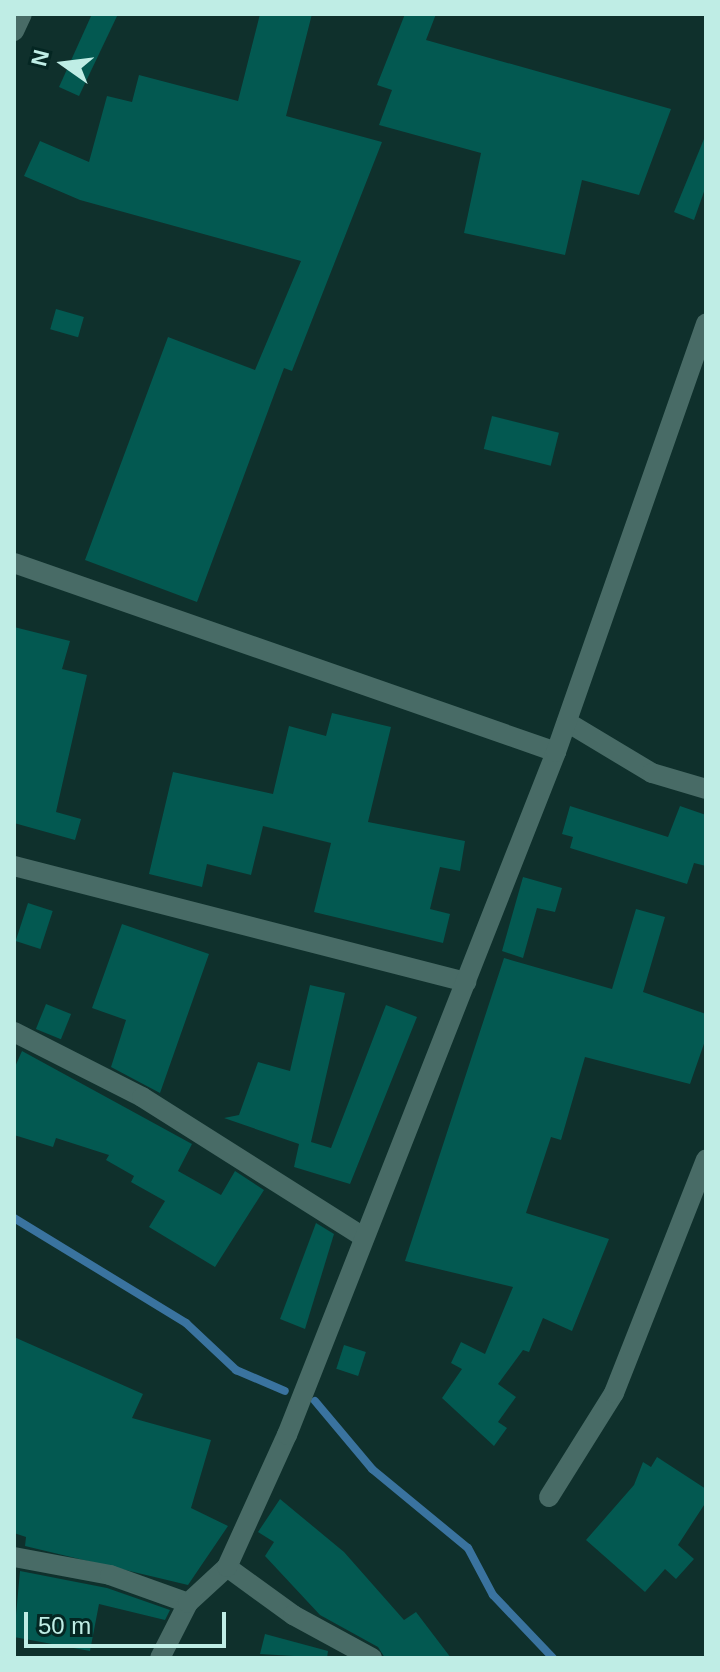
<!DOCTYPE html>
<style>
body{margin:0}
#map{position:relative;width:720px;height:1672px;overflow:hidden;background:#0f302c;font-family:Helvetica,sans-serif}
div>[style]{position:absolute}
.stream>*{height:8px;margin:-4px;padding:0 4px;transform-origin:4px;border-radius:4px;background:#3a739f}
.building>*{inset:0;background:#035951;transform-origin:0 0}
.street>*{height:20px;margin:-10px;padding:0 10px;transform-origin:10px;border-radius:10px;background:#486b66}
span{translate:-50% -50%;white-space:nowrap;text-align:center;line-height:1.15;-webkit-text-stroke:6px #042622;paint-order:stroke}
.frame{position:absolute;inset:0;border:16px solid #bfede5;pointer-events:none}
.north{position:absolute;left:24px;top:24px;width:80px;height:80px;-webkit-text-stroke:6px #042622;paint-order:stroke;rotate:284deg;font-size:22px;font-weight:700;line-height:32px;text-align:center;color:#bfede5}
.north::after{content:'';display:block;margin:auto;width:28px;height:36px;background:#bfede5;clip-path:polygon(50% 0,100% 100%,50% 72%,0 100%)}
.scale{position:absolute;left:24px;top:1612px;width:202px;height:36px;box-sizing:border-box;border:4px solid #bfede5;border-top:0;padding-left:10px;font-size:24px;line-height:28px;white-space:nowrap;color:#bfede5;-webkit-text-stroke:6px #042622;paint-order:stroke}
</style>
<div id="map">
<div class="stream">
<div style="left:14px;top:1218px;width:202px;rotate:31.4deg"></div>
<div style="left:186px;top:1323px;width:69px;rotate:43.2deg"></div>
<div style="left:236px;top:1370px;width:53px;rotate:23.2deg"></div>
<div style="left:315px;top:1401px;width:89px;rotate:50deg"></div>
<div style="left:372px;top:1469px;width:124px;rotate:39.5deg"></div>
<div style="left:468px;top:1548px;width:53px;rotate:62deg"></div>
<div style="left:493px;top:1595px;width:87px;rotate:46.4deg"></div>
</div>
<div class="building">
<div style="clip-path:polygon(92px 14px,118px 14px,79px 96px,59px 87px)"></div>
<div style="clip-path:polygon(260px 14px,312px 14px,286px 116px,382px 142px,292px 371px,284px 368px,197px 602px,85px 560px,168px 337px,255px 370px,301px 261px,80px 200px,24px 176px,40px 141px,89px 162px,107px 96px,132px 102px,139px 75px,238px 101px)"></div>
<div style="clip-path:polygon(405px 14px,436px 14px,426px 40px,671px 109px,639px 195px,582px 180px,565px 255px,464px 233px,481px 153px,379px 125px,392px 90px,377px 85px)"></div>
<div style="clip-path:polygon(704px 139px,706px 186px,694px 220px,674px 212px)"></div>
<div style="left:56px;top:309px;width:29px;height:21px;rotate:16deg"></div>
<div style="left:492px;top:416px;width:69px;height:34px;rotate:14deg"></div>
<div style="clip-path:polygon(14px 627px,70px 641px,62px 669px,87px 675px,56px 812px,81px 819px,75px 840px,14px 823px)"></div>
<div style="clip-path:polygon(332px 713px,391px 727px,368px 822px,465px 841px,460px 871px,440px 867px,430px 909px,450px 914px,443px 943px,314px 912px,331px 843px,263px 826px,251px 875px,207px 864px,202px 887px,149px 874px,173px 772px,273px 794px,289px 726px,326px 736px)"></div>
<div style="clip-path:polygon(570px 806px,668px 837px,680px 806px,706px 815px,706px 866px,694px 863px,687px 884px,570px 848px,573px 837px,562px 834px)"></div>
<div style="clip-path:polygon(523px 877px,562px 888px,555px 912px,537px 908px,523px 958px,502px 951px)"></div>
<div style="left:28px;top:903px;width:26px;height:40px;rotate:18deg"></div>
<div style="clip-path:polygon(636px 909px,665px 917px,643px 992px,706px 1014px,706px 1038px,690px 1084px,585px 1057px,561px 1140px,551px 1137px,526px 1213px,609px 1239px,572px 1331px,543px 1318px,529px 1352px,523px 1350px,498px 1384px,516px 1397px,498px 1422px,507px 1428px,494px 1446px,442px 1398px,462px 1369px,451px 1363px,461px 1342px,485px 1354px,513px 1287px,405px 1261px,504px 958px,612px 989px)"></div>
<div style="clip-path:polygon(122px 924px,209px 954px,160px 1093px,111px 1067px,126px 1020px,92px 1008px)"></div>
<div style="clip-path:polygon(310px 985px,345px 993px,311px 1142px,331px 1148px,386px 1005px,417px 1017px,350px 1184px,294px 1167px,299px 1144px,224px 1118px,239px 1115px,258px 1062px,290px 1071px)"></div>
<div style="left:46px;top:1004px;width:27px;height:27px;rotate:22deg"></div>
<div style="clip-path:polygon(22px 1051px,192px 1144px,178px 1171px,221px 1195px,235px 1171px,264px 1190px,215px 1267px,149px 1227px,165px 1201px,131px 1182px,134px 1176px,106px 1160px,109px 1155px,56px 1138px,53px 1147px,14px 1135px,14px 1069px)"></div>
<div style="clip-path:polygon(316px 1223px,334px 1234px,305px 1329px,280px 1319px)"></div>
<div style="clip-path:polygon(14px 1337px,143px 1394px,132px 1418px,211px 1440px,191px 1508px,228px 1526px,188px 1585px,25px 1546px,26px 1537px,14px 1533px)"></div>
<div style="left:344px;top:1345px;width:23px;height:25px;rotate:18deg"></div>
<div style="clip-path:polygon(657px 1457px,706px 1489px,706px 1502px,678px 1545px,694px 1559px,676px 1579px,665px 1569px,645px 1592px,586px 1540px,634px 1485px,643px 1462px,651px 1467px)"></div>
<div style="clip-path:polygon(280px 1499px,344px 1552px,404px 1620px,416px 1612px,451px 1658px,385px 1658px,378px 1647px,320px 1615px,265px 1556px,274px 1542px,258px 1532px)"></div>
<div style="clip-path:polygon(20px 1571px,107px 1588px,170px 1610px,165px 1620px,99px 1604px,90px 1651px,14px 1637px)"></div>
<div style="clip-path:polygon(265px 1634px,328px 1651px,327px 1658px,260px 1654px)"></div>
</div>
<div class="street">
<div style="left:14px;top:31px;width:19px;rotate:-65deg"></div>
<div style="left:14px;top:563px;width:574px;rotate:19.22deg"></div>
<div style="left:567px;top:722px;width:99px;rotate:31deg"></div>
<div style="left:652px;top:773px;width:56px;rotate:16.5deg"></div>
<div style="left:14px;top:866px;width:467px;rotate:14.4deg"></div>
<div style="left:14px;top:1032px;width:144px;rotate:26.9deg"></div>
<div style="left:142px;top:1097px;width:258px;rotate:32.3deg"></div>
<div style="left:549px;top:1497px;width:123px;rotate:-58deg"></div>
<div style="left:614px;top:1393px;width:251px;rotate:-68.5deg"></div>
<div style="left:14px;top:1557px;width:98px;rotate:10.6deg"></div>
<div style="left:110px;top:1575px;width:83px;rotate:19.7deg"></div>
<div style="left:227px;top:1567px;width:82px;rotate:36deg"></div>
<div style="left:293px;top:1615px;width:90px;rotate:28.6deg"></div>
<div style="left:160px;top:1658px;width:62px;rotate:-63deg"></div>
<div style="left:188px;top:1603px;width:53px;rotate:-42.7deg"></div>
<div style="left:227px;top:1567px;width:145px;rotate:-65.6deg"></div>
<div style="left:287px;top:1435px;width:734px;rotate:-68.5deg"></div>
<div style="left:556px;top:752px;width:454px;rotate:-70.7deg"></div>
</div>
<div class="frame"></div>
<div class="north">N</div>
<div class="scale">50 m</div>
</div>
